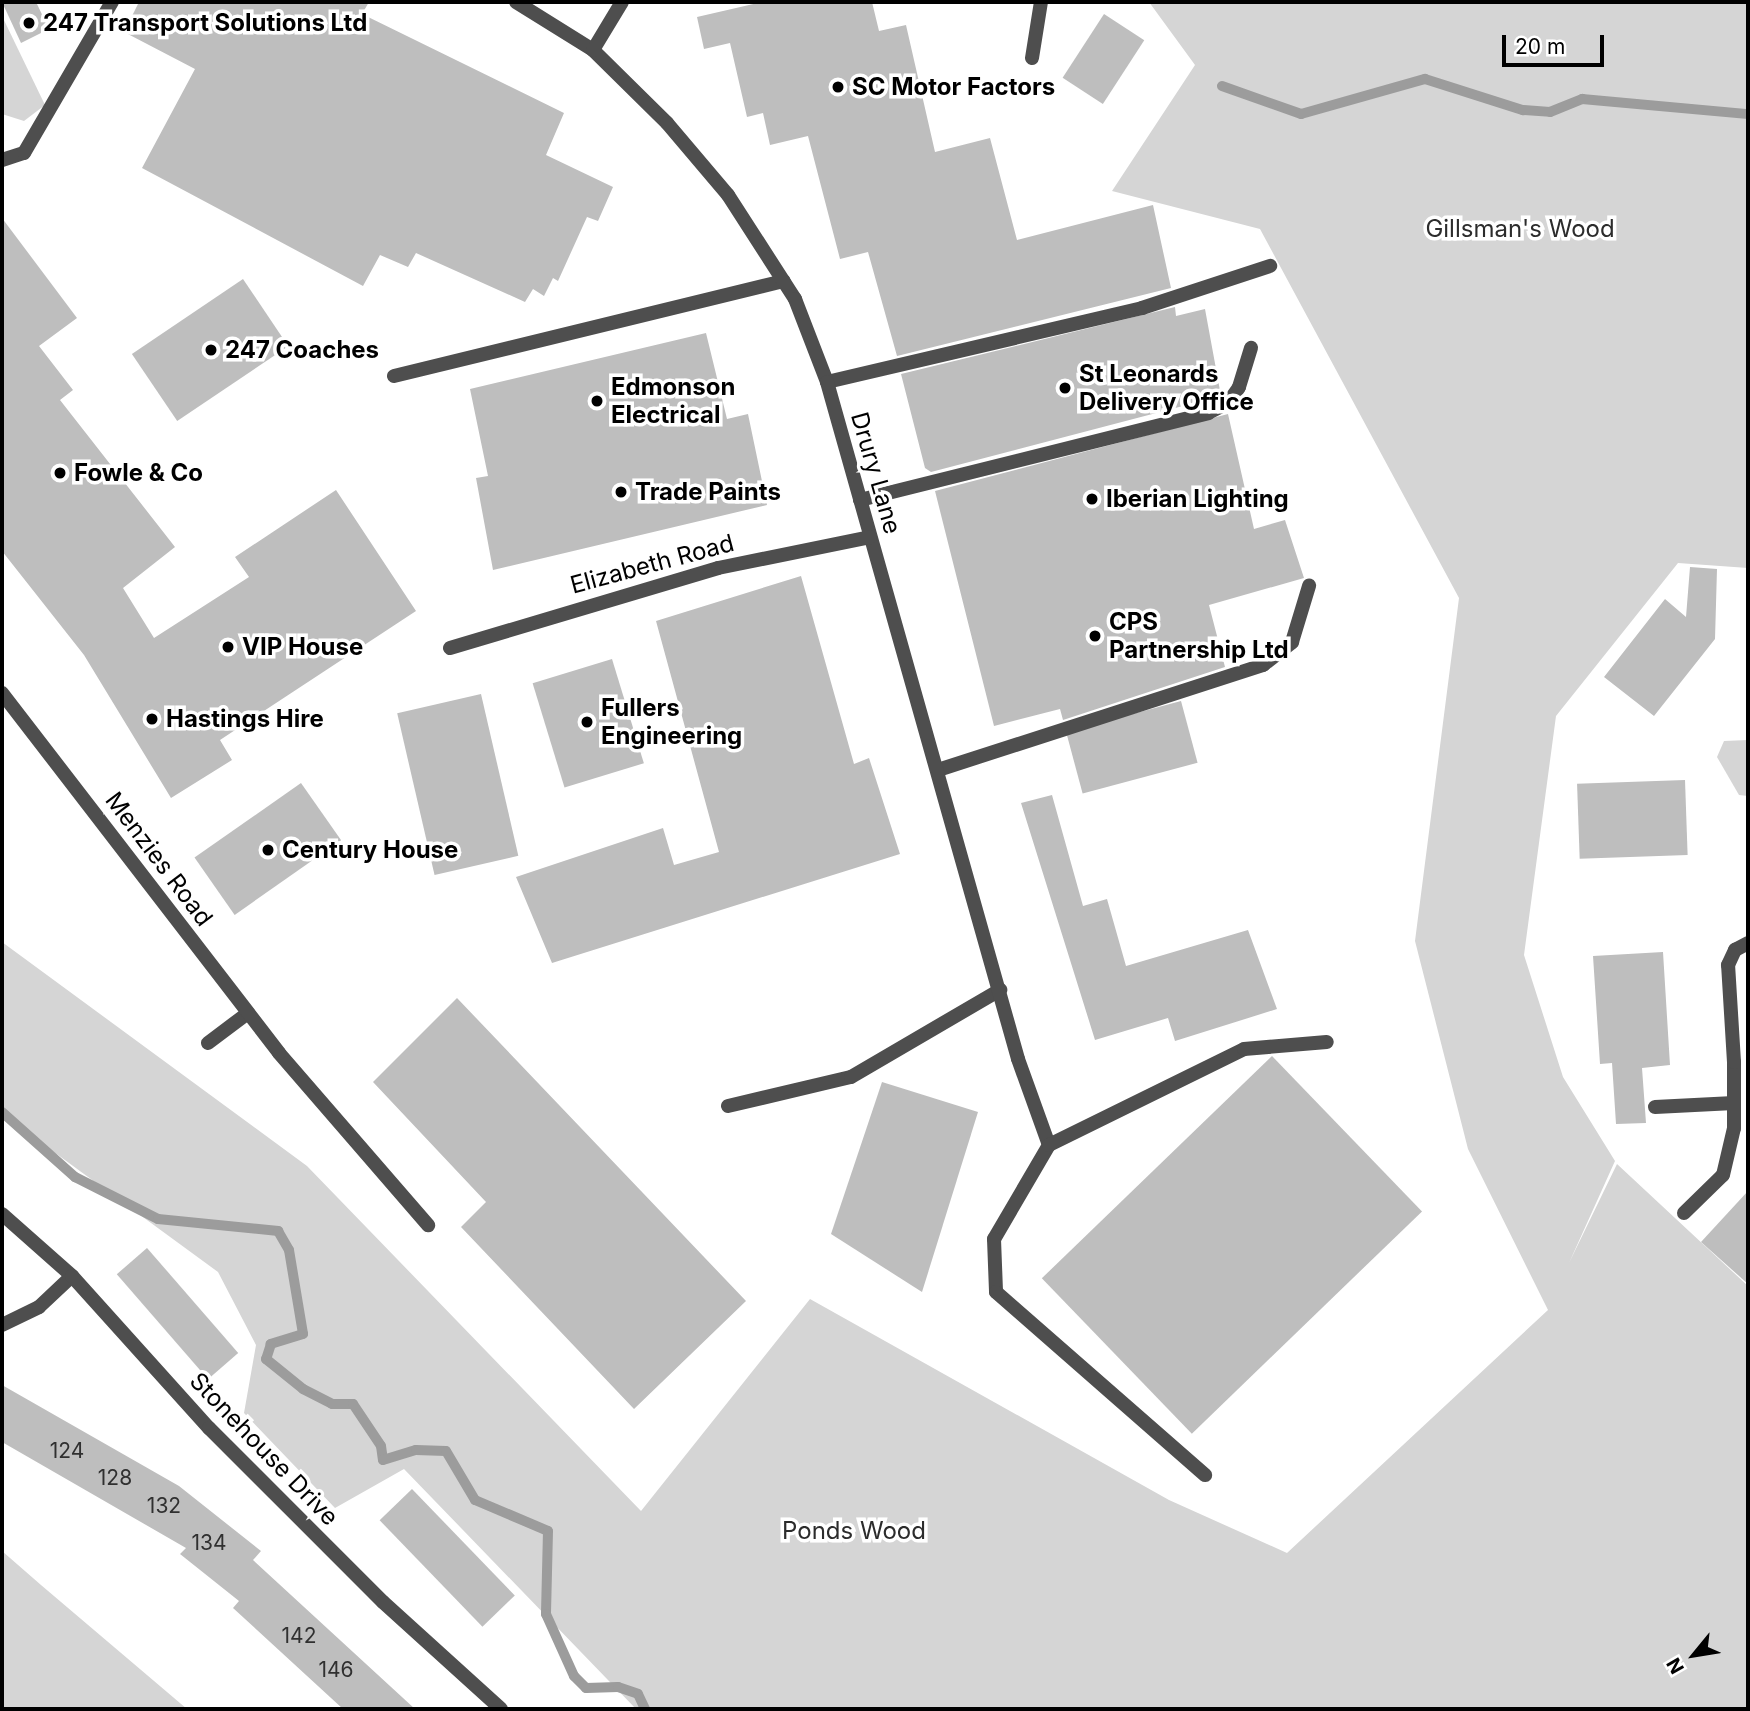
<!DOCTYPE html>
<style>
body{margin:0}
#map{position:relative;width:1750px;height:1711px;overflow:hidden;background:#fff;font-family:Inter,sans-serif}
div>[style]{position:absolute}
.green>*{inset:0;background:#d5d5d5}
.stream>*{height:10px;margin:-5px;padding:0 5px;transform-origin:5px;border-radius:5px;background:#9c9c9c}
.building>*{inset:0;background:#bebebe;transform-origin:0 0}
.lane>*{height:14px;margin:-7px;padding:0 7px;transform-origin:7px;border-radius:7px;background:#4e4e4e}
.street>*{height:14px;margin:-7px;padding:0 7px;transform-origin:7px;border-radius:7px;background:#4e4e4e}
.dots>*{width:19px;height:19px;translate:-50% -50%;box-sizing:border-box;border:4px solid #fff;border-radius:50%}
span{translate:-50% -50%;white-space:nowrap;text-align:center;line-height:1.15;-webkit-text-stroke:7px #fff;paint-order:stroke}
.number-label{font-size:21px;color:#303030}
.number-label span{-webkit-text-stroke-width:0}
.poi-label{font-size:24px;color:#000;font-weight:700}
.left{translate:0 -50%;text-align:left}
.park-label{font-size:24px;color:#2c2c2c}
.street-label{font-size:24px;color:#000}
.frame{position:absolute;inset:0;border:4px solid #000;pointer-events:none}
.north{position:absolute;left:1659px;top:1620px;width:70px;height:70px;-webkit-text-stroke:5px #fff;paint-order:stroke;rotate:240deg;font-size:19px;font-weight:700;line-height:28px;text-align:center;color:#000}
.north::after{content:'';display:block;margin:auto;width:24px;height:32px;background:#000;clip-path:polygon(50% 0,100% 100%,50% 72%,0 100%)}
.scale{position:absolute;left:1502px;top:35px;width:102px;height:32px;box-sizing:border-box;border:4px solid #000;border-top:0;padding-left:9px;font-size:21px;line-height:24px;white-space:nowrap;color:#000;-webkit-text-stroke:5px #fff;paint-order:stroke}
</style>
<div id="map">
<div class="green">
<div style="clip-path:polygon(1149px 2px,1748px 2px,1748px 568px,1678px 563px,1556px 716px,1524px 955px,1563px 1077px,1615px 1161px,1569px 1263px,1617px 1164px,1748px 1286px,1748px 1709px,636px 1709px,404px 1469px,335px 1508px,244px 1413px,256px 1345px,218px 1272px,2px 1114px,2px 942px,307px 1166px,641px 1511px,810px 1299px,1169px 1500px,1287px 1553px,1548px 1310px,1468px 1149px,1415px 941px,1459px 598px,1260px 229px,1112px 191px,1195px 65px)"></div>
<div style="clip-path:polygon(2px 16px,45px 105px,24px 121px,2px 114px)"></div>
<div style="clip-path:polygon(1748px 740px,1748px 796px,1739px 795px,1717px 757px,1724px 741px)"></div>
<div style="clip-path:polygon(2px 1551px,41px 1585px,187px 1709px,2px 1709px)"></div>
</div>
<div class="stream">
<div style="left:1222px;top:86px;width:84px;rotate:19.5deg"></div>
<div style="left:1301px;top:114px;width:129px;rotate:-15.8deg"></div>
<div style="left:1425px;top:79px;width:103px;rotate:17.6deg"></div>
<div style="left:1523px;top:110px;width:27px;rotate:4deg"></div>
<div style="left:1550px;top:112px;width:35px;rotate:-22deg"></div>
<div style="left:1582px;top:99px;width:167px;rotate:5.2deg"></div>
<div style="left:2px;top:1112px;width:98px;rotate:41.7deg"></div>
<div style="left:75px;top:1177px;width:93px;rotate:26.8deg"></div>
<div style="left:158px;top:1219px;width:121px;rotate:5.7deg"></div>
<div style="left:278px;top:1231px;width:22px;rotate:60deg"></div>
<div style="left:289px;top:1250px;width:85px;rotate:80.5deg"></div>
<div style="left:303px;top:1334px;width:34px;rotate:163deg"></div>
<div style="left:271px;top:1344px;width:16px;rotate:108deg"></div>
<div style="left:266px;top:1359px;width:48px;rotate:39deg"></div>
<div style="left:303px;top:1389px;width:33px;rotate:27deg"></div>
<div style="left:332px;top:1404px;width:21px"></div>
<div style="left:353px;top:1404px;width:50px;rotate:56.3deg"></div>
<div style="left:381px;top:1446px;width:14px;rotate:82deg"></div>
<div style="left:383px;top:1460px;width:34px;rotate:-17deg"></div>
<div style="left:416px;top:1450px;width:30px;rotate:2deg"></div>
<div style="left:446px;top:1451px;width:57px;rotate:59.4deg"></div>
<div style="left:475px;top:1500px;width:79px;rotate:23deg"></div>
<div style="left:548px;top:1531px;width:83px;rotate:91.4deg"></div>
<div style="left:546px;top:1614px;width:68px;rotate:65.7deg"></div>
<div style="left:574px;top:1676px;width:17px;rotate:45deg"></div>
<div style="left:586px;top:1688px;width:32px;rotate:-2deg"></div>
<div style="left:618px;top:1687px;width:21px;rotate:19deg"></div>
<div style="left:638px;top:1694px;width:17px;rotate:65deg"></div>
</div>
<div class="building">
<div style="clip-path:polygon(2px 2px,36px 2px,49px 29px,21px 43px)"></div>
<div style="clip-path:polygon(139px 2px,369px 2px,362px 14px,564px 113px,546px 155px,613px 187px,598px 221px,587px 217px,558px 281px,553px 278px,544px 296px,533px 289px,525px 302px,416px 253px,408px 267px,380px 255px,363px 286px,142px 168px,195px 69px,124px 32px)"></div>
<div style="clip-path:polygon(762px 2px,872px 2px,879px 31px,906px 25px,935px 152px,990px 138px,1017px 240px,1153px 205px,1171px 288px,897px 356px,868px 252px,840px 259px,808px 136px,770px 145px,763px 113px,747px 117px,730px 43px,704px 49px,697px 17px)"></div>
<div style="left:1104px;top:14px;width:48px;height:76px;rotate:33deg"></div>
<div style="clip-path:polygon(2px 218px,77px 318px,39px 346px,73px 390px,60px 400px,175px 547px,123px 588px,154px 638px,249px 577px,235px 557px,336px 490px,416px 611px,220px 740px,232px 760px,171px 798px,84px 655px,2px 551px)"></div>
<div style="left:243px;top:279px;width:81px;height:134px;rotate:56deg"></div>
<div style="clip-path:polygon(1175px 307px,1176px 316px,1205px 309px,1221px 396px,931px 472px,925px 468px,901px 374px)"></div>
<div style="clip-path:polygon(706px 333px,727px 419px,748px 414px,767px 505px,493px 570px,476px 478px,488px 476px,470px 389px)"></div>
<div style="clip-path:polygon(1228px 414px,1254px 529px,1285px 520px,1304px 578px,1209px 605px,1225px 667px,1063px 720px,1060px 709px,994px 726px,935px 491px)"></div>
<div style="clip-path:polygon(1690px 567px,1717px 569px,1715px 639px,1654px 716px,1604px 677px,1665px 599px,1686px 617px)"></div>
<div style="clip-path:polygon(801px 576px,854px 764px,869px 758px,900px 854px,552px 963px,516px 877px,663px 828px,674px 865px,719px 852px,656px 621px)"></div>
<div style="left:612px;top:659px;width:109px;height:83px;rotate:73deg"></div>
<div style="left:481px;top:694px;width:166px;height:86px;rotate:77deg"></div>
<div style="left:1181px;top:701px;width:64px;height:119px;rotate:75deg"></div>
<div style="left:1685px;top:780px;width:75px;height:108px;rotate:88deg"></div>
<div style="left:301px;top:783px;width:70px;height:130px;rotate:55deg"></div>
<div style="clip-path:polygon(1052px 795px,1083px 906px,1107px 899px,1126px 966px,1248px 930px,1277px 1009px,1175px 1041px,1168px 1018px,1095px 1040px,1021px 803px)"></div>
<div style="clip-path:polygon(1663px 952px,1670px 1065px,1642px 1068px,1646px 1123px,1616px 1124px,1612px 1063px,1600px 1064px,1593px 956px)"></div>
<div style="clip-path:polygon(457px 998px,746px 1301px,634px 1409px,461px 1227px,486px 1202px,373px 1082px)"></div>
<div style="left:1272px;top:1056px;width:216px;height:320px;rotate:46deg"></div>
<div style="clip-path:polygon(882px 1082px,978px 1112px,922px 1292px,831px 1234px)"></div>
<div style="clip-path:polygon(1748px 1191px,1748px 1284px,1701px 1242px)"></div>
<div style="left:147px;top:1248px;width:139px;height:40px;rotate:49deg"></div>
<div style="clip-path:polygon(2px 1385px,179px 1486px,261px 1551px,253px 1560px,415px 1709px,343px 1709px,233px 1608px,239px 1601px,180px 1554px,186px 1548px,2px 1442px)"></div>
<div style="left:412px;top:1489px;width:148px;height:45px;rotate:46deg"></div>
</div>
<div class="lane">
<div style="left:2px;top:160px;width:23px;rotate:-18deg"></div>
<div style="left:24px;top:153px;width:175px;rotate:-59.8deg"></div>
<div style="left:394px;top:376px;width:401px;rotate:-13.7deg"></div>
<div style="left:827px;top:382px;width:324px;rotate:-13.2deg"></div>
<div style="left:1142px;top:308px;width:135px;rotate:-18.2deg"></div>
<div style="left:860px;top:500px;width:359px;rotate:-14deg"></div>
<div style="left:1208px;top:413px;width:22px;rotate:-27deg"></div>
<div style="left:1228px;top:403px;width:19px;rotate:-55deg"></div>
<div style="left:1239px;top:387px;width:41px;rotate:-72.9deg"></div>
<div style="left:938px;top:770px;width:342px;rotate:-17.9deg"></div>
<div style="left:1263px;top:665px;width:37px;rotate:-38deg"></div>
<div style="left:1292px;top:642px;width:59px;rotate:-73.1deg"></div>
<div style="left:208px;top:1043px;width:50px;rotate:-36.9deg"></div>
<div style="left:279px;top:1053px;width:228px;rotate:49.1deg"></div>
<div style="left:1018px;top:1059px;width:91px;rotate:70.2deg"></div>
<div style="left:1049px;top:1145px;width:109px;rotate:120.3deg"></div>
<div style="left:994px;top:1239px;width:53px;rotate:87.8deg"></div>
<div style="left:996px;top:1292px;width:278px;rotate:41.2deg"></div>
<div style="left:728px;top:1106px;width:126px;rotate:-13.3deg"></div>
<div style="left:851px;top:1077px;width:173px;rotate:-30.3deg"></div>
<div style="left:1655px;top:1107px;width:79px;rotate:-2.9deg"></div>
<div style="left:1049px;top:1145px;width:217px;rotate:-26.2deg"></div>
<div style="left:1244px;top:1049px;width:83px;rotate:-4.8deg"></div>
<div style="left:1684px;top:1213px;width:54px;rotate:-44.3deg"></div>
<div style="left:1723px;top:1175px;width:48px;rotate:-76.8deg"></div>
<div style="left:1734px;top:1128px;width:66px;rotate:-90deg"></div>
<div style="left:2px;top:1325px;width:41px;rotate:-25.9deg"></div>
<div style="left:39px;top:1307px;width:45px;rotate:-43.2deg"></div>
</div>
<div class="street">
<div style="left:516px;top:2px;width:91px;rotate:31.9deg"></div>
<div style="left:593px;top:50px;width:104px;rotate:44.6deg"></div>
<div style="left:667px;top:123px;width:94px;rotate:49.7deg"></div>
<div style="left:728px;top:195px;width:124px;rotate:57.2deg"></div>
<div style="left:795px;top:299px;width:89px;rotate:68.9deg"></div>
<div style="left:827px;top:382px;width:703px;rotate:74.24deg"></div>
<div style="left:593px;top:50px;width:56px;rotate:-58.9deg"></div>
<div style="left:1032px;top:58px;width:57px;rotate:-80.9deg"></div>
<div style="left:450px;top:648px;width:280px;rotate:-16.6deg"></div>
<div style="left:718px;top:568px;width:155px;rotate:-11.5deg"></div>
<div style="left:2px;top:693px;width:454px;rotate:52.4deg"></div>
<div style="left:1734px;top:1062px;width:97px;rotate:-93.5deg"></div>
<div style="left:1728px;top:965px;width:17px;rotate:-65deg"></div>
<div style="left:1735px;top:950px;width:15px;rotate:-28deg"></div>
<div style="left:2px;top:1214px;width:94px;rotate:41.5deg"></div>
<div style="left:72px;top:1276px;width:205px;rotate:48deg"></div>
<div style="left:209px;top:1428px;width:246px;rotate:45deg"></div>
<div style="left:383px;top:1602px;width:159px;rotate:42.2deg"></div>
</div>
<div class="dots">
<div style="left:29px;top:23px;background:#000"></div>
<div style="left:838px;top:87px;background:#000"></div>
<div style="left:211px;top:350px;background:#000"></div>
<div style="left:1065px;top:388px;background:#000"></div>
<div style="left:597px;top:401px;background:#000"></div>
<div style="left:60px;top:473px;background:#000"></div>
<div style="left:621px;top:492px;background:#000"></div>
<div style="left:1092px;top:499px;background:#000"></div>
<div style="left:1095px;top:636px;background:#000"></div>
<div style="left:228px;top:647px;background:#000"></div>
<div style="left:152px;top:719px;background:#000"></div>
<div style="left:587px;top:722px;background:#000"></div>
<div style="left:268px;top:850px;background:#000"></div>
</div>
<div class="number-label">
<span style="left:67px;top:1451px">124</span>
<span style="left:115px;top:1478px">128</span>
<span style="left:164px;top:1506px">132</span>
<span style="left:209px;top:1543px">134</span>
<span style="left:299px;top:1636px">142</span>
<span style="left:336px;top:1670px">146</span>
</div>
<div class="poi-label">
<span class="left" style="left:43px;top:23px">247 Transport Solutions Ltd</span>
<span class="left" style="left:852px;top:87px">SC Motor Factors</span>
<span class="left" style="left:225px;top:350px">247 Coaches</span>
<span class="left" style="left:1079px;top:388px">St Leonards<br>Delivery Office</span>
<span class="left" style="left:611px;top:401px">Edmonson<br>Electrical</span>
<span class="left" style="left:74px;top:473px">Fowle &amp; Co</span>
<span class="left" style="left:635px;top:492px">Trade Paints</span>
<span class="left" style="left:1106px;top:499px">Iberian Lighting</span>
<span class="left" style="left:1109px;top:636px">CPS<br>Partnership Ltd</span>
<span class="left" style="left:242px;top:647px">VIP House</span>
<span class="left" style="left:601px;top:722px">Fullers<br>Engineering</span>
<span class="left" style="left:166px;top:719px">Hastings Hire</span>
<span class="left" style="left:282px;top:850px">Century House</span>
</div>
<div class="park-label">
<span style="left:1520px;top:229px">Gillsman's Wood</span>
<span style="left:854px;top:1531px">Ponds Wood</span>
</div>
<div class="street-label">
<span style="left:876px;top:473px;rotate:74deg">Drury Lane</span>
<span style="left:652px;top:564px;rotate:-15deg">Elizabeth Road</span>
<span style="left:159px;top:859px;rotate:53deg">Menzies Road</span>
<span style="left:264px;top:1449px;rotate:46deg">Stonehouse Drive</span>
</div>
<div class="frame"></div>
<div class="north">N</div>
<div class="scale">20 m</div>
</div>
